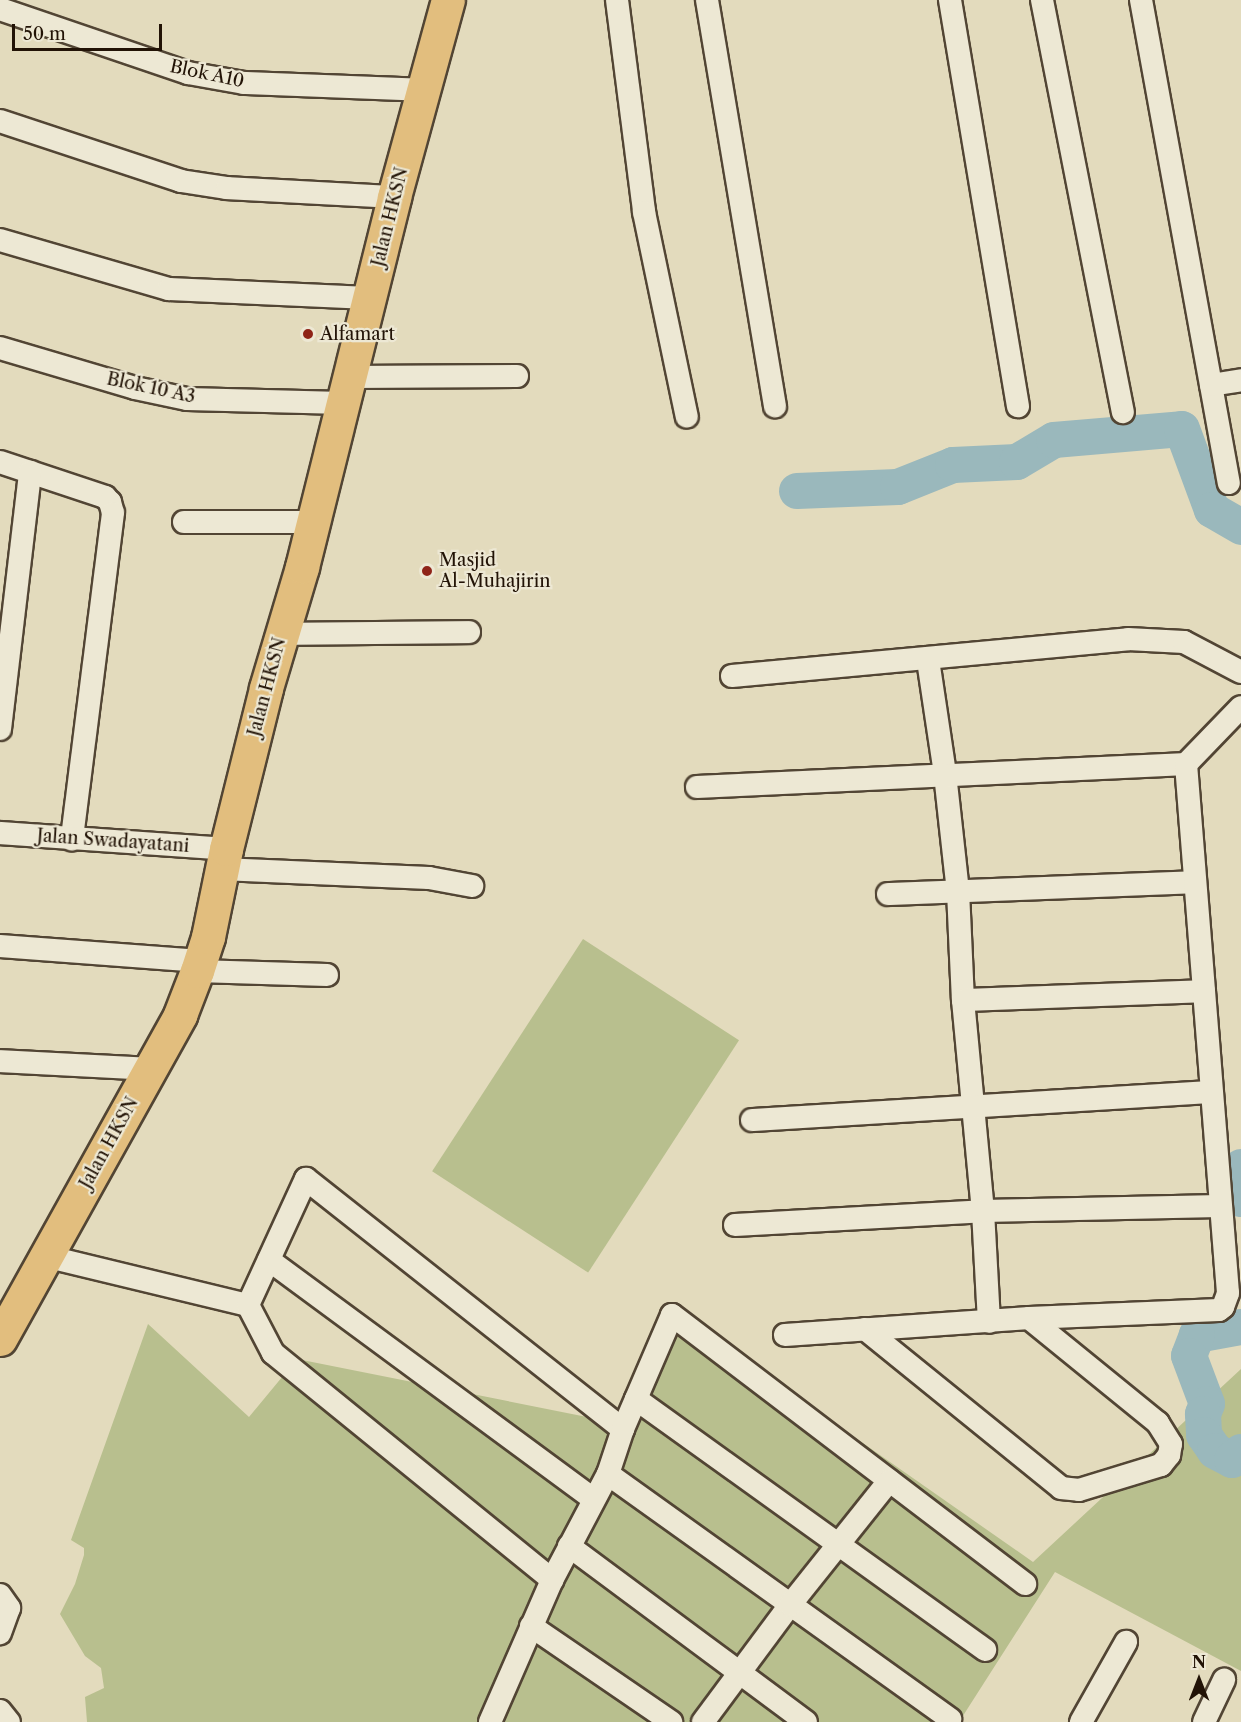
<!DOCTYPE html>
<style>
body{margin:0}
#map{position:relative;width:1241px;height:1722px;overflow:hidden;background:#e3dbbd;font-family:"Libre Caslon Text",serif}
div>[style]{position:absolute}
.green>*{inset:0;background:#b8bf8e;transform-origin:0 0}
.river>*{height:36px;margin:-18px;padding:0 18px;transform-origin:18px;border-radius:18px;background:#9ab8bc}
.roads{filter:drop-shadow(2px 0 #524534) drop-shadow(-2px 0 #524534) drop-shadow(0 2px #524534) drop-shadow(0 -2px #524534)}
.minor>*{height:22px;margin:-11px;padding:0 11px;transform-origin:11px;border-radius:11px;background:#ede8d4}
.primary>*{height:33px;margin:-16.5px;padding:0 16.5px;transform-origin:16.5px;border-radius:16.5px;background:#e2be7e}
.dots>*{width:16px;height:16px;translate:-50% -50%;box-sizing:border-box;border:3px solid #ede8d4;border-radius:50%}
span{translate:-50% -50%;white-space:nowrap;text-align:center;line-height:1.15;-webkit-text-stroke:4.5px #ede8d4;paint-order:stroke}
.street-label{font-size:18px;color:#221306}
.poi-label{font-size:18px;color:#221306}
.left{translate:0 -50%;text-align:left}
.north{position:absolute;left:1169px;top:1650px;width:60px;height:60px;-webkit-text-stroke:4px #ede8d4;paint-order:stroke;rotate:0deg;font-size:16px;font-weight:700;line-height:24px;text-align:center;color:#221306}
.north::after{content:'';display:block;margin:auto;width:21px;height:27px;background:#221306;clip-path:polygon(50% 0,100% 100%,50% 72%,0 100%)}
.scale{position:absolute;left:12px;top:24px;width:150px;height:27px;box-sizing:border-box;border:3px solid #221306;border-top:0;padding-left:8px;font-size:18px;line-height:21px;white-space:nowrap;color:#221306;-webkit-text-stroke:4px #ede8d4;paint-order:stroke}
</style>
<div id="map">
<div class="green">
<div style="left:583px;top:939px;width:186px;height:277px;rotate:33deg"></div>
<div style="clip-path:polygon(684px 1318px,1033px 1562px,1241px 1369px,1241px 1671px,1055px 1572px,959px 1722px,87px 1722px,85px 1697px,104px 1688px,101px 1668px,85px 1656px,60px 1614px,75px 1584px,84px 1555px,84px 1548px,71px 1540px,148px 1324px,249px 1417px,297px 1359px,632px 1426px)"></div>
</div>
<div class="river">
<div style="left:797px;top:491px;width:101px;rotate:-2.3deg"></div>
<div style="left:898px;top:487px;width:59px;rotate:-21.8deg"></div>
<div style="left:953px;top:465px;width:64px;rotate:-2.7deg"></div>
<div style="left:1017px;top:462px;width:43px;rotate:-30.7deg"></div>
<div style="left:1054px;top:440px;width:128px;rotate:-4.9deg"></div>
<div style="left:1182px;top:429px;width:86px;rotate:69.7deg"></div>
<div style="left:1212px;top:510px;width:34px;rotate:30deg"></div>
<div style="left:1241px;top:1167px;width:9px;rotate:144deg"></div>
<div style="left:1234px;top:1172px;width:28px;rotate:75deg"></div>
<div style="left:1241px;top:1327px;width:45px;rotate:169.7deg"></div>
<div style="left:1197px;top:1335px;width:22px;rotate:111deg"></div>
<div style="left:1189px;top:1356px;width:51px;rotate:69.4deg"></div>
<div style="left:1207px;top:1404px;width:11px;rotate:112deg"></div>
<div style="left:1203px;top:1414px;width:21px;rotate:87deg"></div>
<div style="left:1204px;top:1435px;width:19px;rotate:55deg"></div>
<div style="left:1215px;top:1451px;width:19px;rotate:28deg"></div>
<div style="left:1232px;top:1460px;width:12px;rotate:-42deg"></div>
</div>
<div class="roads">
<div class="minor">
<div style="left:617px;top:0;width:214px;rotate:82.7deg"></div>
<div style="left:644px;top:212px;width:209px;rotate:78.2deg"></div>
<div style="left:707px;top:0;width:412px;rotate:80.5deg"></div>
<div style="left:950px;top:0;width:412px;rotate:80.5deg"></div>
<div style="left:1042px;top:0;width:420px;rotate:78.9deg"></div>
<div style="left:1141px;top:0;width:491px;rotate:79.7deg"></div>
<div style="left:0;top:9px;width:199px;rotate:18.8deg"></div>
<div style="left:188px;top:73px;width:57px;rotate:10.1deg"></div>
<div style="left:244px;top:83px;width:179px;rotate:2.2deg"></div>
<div style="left:0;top:121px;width:191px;rotate:18.3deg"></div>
<div style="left:181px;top:181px;width:47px;rotate:8.7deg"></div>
<div style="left:227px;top:188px;width:167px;rotate:3.1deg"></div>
<div style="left:0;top:240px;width:176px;rotate:16.2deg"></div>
<div style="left:169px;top:289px;width:200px;rotate:2.6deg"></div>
<div style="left:0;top:348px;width:141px;rotate:16.5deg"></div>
<div style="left:135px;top:388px;width:53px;rotate:11.9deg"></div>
<div style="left:187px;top:399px;width:156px;rotate:1.5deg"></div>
<div style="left:349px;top:377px;width:168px;rotate:-0.3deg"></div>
<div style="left:1211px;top:385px;width:30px;rotate:-9deg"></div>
<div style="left:0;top:462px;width:111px;rotate:18.4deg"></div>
<div style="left:105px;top:497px;width:7px;rotate:45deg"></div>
<div style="left:110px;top:502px;width:11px;rotate:75deg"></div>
<div style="left:113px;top:513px;width:329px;rotate:97.2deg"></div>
<div style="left:184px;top:522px;width:129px"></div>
<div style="left:281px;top:634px;width:188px;rotate:-0.6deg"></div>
<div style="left:928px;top:660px;width:115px;rotate:81.5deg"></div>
<div style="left:945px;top:774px;width:118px;rotate:83.7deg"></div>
<div style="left:958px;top:891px;width:109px;rotate:87.4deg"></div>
<div style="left:963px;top:1000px;width:212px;rotate:84.6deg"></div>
<div style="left:983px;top:1211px;width:111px;rotate:86.9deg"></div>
<div style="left:732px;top:676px;width:398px;rotate:-5.3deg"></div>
<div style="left:1128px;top:639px;width:56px;rotate:3.1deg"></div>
<div style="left:1184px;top:642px;width:64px;rotate:27.8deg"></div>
<div style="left:0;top:729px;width:259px;rotate:-83.3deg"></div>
<div style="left:697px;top:787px;width:490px;rotate:-2.7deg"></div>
<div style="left:0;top:833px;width:227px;rotate:4deg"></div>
<div style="left:221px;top:869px;width:208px;rotate:2.5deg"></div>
<div style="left:429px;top:878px;width:44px;rotate:10.5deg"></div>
<div style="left:888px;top:894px;width:307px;rotate:-2.2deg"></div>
<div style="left:0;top:946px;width:201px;rotate:4.3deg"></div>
<div style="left:197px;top:971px;width:130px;rotate:1.8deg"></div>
<div style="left:963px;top:1000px;width:241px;rotate:-2.1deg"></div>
<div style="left:0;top:1061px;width:151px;rotate:3deg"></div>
<div style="left:752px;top:1120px;width:460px;rotate:-3.5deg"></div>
<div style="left:735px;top:1225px;width:248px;rotate:-3.2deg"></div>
<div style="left:983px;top:1211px;width:237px;rotate:-1.2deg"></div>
<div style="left:45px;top:1256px;width:209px;rotate:13.6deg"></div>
<div style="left:248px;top:1305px;width:139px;rotate:-65.3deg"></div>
<div style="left:306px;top:1179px;width:404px;rotate:38.3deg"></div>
<div style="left:269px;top:1260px;width:401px;rotate:36.4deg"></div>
<div style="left:248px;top:1305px;width:54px;rotate:62.5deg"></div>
<div style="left:273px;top:1353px;width:360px;rotate:39.1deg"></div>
<div style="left:865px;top:1329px;width:252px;rotate:39deg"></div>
<div style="left:1061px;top:1488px;width:18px;rotate:6deg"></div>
<div style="left:1079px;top:1490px;width:86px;rotate:-17deg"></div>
<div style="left:1161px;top:1465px;width:13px;rotate:-51deg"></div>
<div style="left:1169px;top:1455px;width:11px;rotate:-80deg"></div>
<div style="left:1171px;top:1444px;width:25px;rotate:-122deg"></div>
<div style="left:1158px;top:1423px;width:166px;rotate:-140.9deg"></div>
<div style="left:785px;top:1335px;width:245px;rotate:-4deg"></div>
<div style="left:1029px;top:1318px;width:190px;rotate:-2.4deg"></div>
<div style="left:1219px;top:1310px;width:5px;rotate:-37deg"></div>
<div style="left:1223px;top:1307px;width:15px;rotate:-70deg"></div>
<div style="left:1228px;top:1293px;width:531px;rotate:-94.54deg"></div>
<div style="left:1186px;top:764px;width:79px;rotate:-46deg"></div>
<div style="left:636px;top:1399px;width:430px;rotate:35.7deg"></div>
<div style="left:608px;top:1474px;width:421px;rotate:35.6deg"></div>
<div style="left:569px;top:1546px;width:295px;rotate:36.6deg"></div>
<div style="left:0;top:1595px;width:16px;rotate:55deg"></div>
<div style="left:9px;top:1608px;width:27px;rotate:110deg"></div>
<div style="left:531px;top:1626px;width:170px;rotate:34.4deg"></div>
<div style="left:0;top:1711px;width:14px;rotate:51deg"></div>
<div style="left:490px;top:1722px;width:155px;rotate:-66.4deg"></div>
<div style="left:552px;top:1580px;width:120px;rotate:-62.2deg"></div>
<div style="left:608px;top:1474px;width:47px;rotate:-71.6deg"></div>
<div style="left:623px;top:1429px;width:124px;rotate:-66.7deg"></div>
<div style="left:672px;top:1315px;width:444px;rotate:37.3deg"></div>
<div style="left:703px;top:1722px;width:146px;rotate:-53.4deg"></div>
<div style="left:790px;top:1605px;width:159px;rotate:-51.4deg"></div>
<div style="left:1081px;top:1722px;width:92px;rotate:-60.6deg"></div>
<div style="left:1204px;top:1722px;width:47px;rotate:-64.5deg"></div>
</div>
<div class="primary">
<div style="left:0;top:1339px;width:371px;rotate:-60.9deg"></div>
<div style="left:180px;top:1015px;width:47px;rotate:-68.9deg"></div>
<div style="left:197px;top:971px;width:36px;rotate:-72deg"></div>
<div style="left:208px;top:937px;width:90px;rotate:-78.4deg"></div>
<div style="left:226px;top:849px;width:166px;rotate:-76deg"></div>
<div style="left:266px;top:688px;width:126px;rotate:-73.4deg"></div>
<div style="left:302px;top:567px;width:381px;rotate:-76deg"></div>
<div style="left:394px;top:197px;width:204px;rotate:-74.7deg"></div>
</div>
</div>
<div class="dots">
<div style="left:308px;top:334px;background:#8f2418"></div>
<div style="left:427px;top:571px;background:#8f2418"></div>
</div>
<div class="street-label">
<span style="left:207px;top:74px;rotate:12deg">Blok A10</span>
<span style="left:390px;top:217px;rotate:-76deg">Jalan HKSN</span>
<span style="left:151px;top:388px;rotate:12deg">Blok 10 A3</span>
<span style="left:267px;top:687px;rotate:-75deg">Jalan HKSN</span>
<span style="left:113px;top:841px;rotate:4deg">Jalan Swadayatani</span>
<span style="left:109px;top:1143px;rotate:-61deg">Jalan HKSN</span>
</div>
<div class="poi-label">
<span class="left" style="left:320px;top:334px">Alfamart</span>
<span class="left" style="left:439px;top:571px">Masjid<br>Al-Muhajirin</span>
</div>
<div class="north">N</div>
<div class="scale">50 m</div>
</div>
